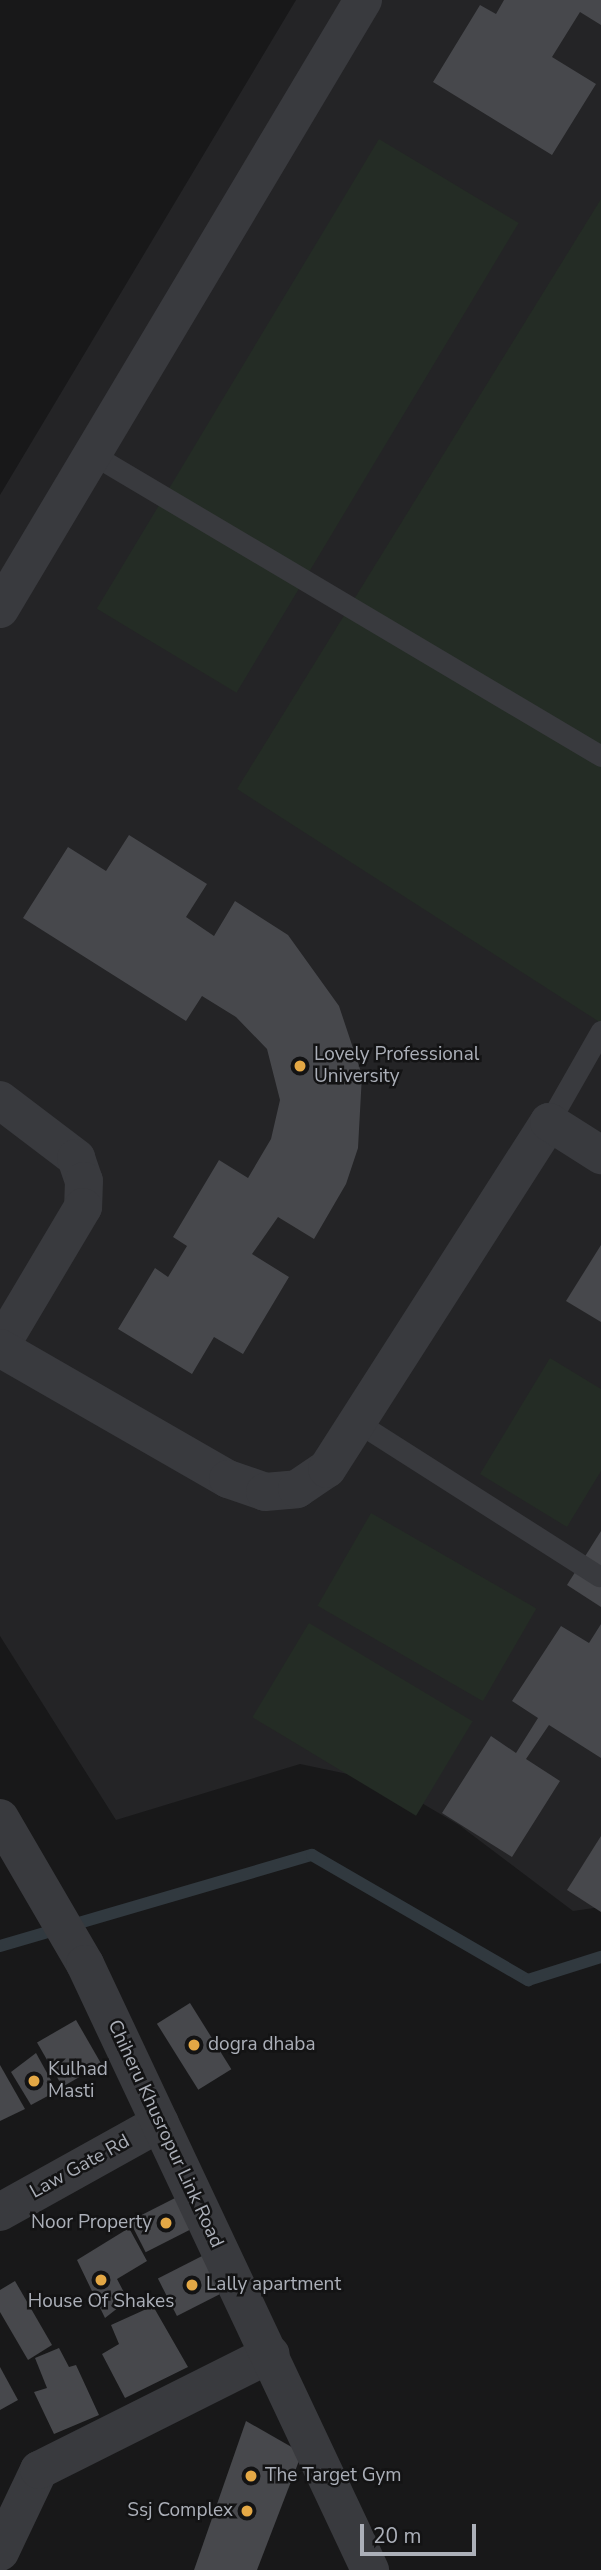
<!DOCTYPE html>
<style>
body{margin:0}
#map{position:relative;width:601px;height:2570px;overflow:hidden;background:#181819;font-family:"Nunito Sans",sans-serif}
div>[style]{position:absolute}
.built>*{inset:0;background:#242426}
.green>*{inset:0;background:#242c25;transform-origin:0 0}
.stream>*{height:12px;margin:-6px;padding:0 6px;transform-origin:6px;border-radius:6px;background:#31393f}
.building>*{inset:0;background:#47484c;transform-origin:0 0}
.service>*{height:21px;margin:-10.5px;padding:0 10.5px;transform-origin:10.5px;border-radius:10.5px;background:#393a3e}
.minor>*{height:38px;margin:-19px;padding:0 19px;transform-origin:19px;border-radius:19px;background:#393a3e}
.tertiary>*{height:38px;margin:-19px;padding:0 19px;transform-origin:19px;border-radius:19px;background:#393a3e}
.dots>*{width:19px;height:19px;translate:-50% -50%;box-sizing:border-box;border:4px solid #131314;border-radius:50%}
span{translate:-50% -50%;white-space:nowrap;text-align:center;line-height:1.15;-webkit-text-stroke:5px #131314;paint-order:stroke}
.poi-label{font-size:19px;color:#abafb8}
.left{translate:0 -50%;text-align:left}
.right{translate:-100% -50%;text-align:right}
.street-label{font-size:19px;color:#abafb8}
.scale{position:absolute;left:360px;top:2524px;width:116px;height:32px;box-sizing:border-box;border:4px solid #abafb8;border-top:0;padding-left:9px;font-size:21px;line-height:24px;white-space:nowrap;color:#abafb8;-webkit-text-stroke:5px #131314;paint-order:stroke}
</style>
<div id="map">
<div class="built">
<div style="clip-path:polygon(296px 0,601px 0,601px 1907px,573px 1911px,459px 1825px,386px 1782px,300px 1764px,116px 1820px,0 1636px,0 495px)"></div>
</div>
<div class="green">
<div style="left:379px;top:139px;width:163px;height:548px;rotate:31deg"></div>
<div style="clip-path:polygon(601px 199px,601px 1023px,237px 789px)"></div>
<div style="clip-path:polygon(550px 1358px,601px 1389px,601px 1471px,567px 1527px,480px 1474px)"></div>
<div style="left:371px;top:1513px;width:191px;height:107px;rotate:30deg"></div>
<div style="left:309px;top:1623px;width:191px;height:110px;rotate:31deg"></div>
</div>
<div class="stream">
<div style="left:0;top:1946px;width:325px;rotate:-16.3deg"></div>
<div style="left:312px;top:1855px;width:250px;rotate:30.1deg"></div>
<div style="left:528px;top:1980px;width:77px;rotate:-17.5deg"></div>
</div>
<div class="building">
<div style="clip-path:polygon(504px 0,601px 0,601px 25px,580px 12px,552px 57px,596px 84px,552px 155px,433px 82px,480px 5px,496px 14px)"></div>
<div style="clip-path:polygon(129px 835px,207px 884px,186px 917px,214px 936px,235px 901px,288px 935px,339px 1006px,362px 1075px,358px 1148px,346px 1184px,314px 1239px,278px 1217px,252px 1254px,289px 1277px,243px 1354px,214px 1337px,192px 1374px,118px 1329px,155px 1268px,168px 1277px,187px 1246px,173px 1237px,219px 1160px,248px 1178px,271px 1139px,280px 1100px,267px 1049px,236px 1017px,202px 996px,186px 1021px,23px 918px,68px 847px,106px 871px)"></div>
<div style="clip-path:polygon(601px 1245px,601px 1322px,566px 1301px)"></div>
<div style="clip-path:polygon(601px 1531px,601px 1607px,567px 1585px)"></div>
<div style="clip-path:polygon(601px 1624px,601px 1758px,549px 1725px,526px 1759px,560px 1781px,512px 1857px,442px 1813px,491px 1736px,516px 1753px,538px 1718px,512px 1701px,561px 1626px,589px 1643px)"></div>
<div style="clip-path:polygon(601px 1836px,601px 1912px,567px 1890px)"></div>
<div style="left:190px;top:2003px;width:78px;height:39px;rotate:58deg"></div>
<div style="left:76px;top:2020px;width:51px;height:45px;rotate:60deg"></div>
<div style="clip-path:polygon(36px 2053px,57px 2091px,31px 2105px,11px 2072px)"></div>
<div style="clip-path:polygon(0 2065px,25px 2109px,0 2121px)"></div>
<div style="left:177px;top:2197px;width:35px;height:53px;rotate:63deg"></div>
<div style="clip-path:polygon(129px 2228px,147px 2261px,117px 2279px,128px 2300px,105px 2318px,77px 2260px)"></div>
<div style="left:206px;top:2254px;width:42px;height:54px;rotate:63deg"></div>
<div style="clip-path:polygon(15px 2281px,52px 2345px,28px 2360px,0 2312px,0 2290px)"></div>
<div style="clip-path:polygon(153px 2306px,188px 2367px,125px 2398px,102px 2354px,119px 2344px,111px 2325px)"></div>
<div style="clip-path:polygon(59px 2348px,69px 2367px,76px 2365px,99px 2415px,54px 2434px,34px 2392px,47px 2388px,35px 2358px)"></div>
<div style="clip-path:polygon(0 2367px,18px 2400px,0 2410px)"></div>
<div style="clip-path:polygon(246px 2421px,302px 2453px,257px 2570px,194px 2570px)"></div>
</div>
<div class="service">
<div style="left:92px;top:454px;width:592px;rotate:30.68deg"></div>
<div style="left:549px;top:1122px;width:105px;rotate:-60.3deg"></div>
<div style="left:357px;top:1422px;width:287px;rotate:32.5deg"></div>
</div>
<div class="minor">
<div style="left:0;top:609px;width:709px;rotate:-59.2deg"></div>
<div style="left:0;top:1100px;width:96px;rotate:37.3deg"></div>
<div style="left:76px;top:1158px;width:24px;rotate:71deg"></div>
<div style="left:84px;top:1181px;width:26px;rotate:92deg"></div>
<div style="left:83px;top:1207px;width:163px;rotate:120.7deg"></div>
<div style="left:0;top:1348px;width:263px;rotate:29.9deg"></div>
<div style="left:228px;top:1479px;width:39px;rotate:19deg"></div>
<div style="left:265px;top:1492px;width:32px;rotate:-5deg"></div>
<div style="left:297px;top:1489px;width:36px;rotate:-34deg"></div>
<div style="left:327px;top:1469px;width:412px;rotate:-57.4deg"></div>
<div style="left:549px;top:1122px;width:62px;rotate:32.4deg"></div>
<div style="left:0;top:2212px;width:183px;rotate:-29.1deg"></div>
<div style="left:0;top:2552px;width:91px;rotate:-64.6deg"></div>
<div style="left:39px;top:2470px;width:259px;rotate:-26.6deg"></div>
</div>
<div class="tertiary">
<div style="left:0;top:1818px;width:169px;rotate:59.8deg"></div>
<div style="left:85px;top:1964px;width:670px;rotate:64.81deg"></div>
</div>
<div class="dots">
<div style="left:300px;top:1066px;background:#e4a845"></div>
<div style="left:194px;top:2045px;background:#e4a845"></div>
<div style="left:34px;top:2081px;background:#e4a845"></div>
<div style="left:166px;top:2223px;background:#e4a845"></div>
<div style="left:101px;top:2280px;background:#e4a845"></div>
<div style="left:192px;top:2285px;background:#e4a845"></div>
<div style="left:251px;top:2476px;background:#e4a845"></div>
<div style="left:247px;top:2511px;background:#e4a845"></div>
</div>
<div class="poi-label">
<span class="left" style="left:314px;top:1066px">Lovely Professional<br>University</span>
<span class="left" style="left:208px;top:2045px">dogra dhaba</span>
<span class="left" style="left:48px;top:2081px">Kulhad<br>Masti</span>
<span class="right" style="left:152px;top:2223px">Noor Property</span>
<span class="left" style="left:206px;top:2285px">Lally apartment</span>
<span style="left:101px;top:2302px">House Of Shakes</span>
<span class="left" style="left:265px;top:2476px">The Target Gym</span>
<span class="right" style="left:233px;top:2511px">Ssj Complex</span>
</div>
<div class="street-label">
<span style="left:165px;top:2134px;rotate:65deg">Chiheru Khusropur Link Road</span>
<span style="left:80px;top:2167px;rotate:-29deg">Law Gate Rd</span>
</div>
<div class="scale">20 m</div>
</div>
